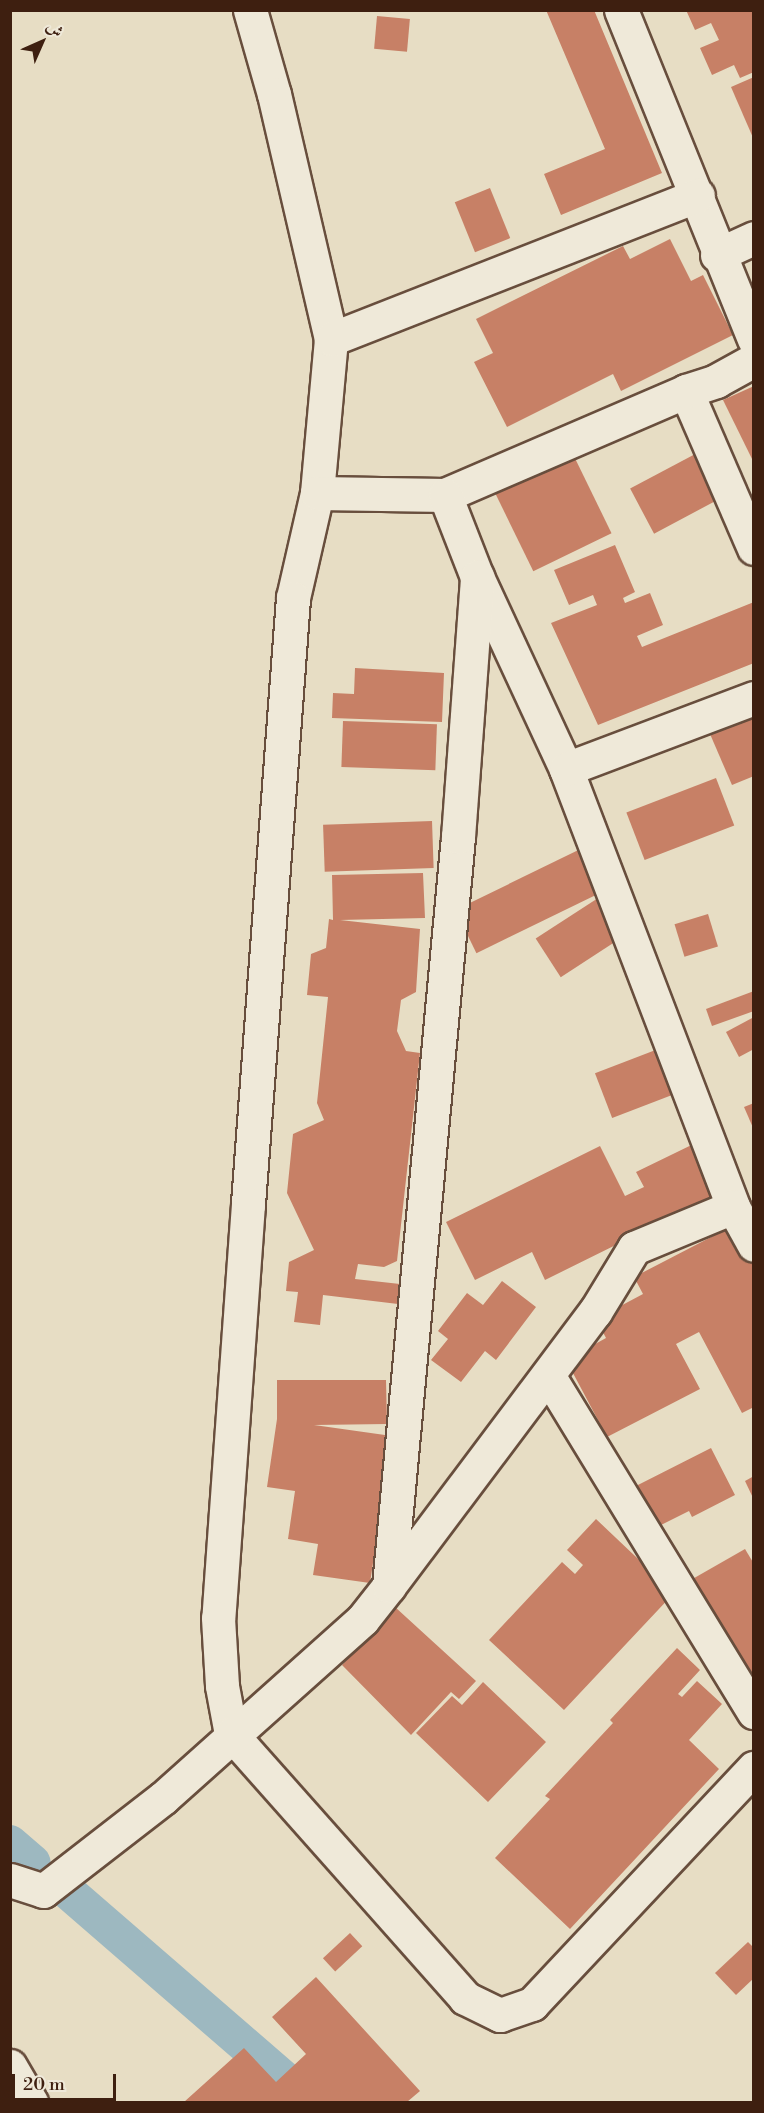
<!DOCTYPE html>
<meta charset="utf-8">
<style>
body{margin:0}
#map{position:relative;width:764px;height:2113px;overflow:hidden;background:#e7ddc4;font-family:"Libre Bodoni",Amiri,serif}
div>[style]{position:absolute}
.canal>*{height:36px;margin:-18px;padding:0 18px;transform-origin:18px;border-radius:18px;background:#9db8c0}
.building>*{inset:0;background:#c78066;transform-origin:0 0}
.roads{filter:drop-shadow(2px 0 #684e3d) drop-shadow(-2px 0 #684e3d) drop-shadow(0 2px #684e3d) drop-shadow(0 -2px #684e3d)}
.minor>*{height:33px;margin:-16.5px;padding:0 16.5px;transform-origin:16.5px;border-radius:16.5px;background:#efe9d9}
span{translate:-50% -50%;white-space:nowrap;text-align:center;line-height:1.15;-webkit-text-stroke:5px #efe9d9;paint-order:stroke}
.frame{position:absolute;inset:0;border:12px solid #3e1f10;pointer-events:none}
.north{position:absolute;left:12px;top:12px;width:60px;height:60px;-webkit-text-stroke:4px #efe9d9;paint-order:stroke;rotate:45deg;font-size:16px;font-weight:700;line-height:24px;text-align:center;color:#3e1f10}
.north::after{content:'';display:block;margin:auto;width:21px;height:27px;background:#3e1f10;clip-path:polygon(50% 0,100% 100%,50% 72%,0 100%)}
.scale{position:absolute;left:12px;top:2074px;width:104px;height:27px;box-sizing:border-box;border:3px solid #3e1f10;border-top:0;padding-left:8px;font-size:18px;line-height:21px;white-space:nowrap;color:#3e1f10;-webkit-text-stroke:4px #efe9d9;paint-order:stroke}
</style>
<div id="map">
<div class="canal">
<div style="left:10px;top:1843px;width:30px;rotate:41deg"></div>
<div style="left:58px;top:1883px;width:335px;rotate:40.9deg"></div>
</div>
<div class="building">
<div style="clip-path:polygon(546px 10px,594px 10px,662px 173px,561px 215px,544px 174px,605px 149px)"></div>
<div style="clip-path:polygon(686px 10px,754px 10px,754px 72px,740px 78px,734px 65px,712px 75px,700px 48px,719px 40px,711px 23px,695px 30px)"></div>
<div style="left:377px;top:16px;width:33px;height:33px;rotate:5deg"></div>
<div style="clip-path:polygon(754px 77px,754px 140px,731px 87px)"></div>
<div style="left:490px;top:188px;width:54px;height:38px;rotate:68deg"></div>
<div style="clip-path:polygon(670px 239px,691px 281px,703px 275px,733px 335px,621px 391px,613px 374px,507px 427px,474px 362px,493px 353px,476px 319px,623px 246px,630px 259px)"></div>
<div style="clip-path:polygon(754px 386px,754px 463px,723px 400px)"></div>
<div style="left:569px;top:446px;width:97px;height:87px;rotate:64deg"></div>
<div style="left:699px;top:452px;width:51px;height:78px;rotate:62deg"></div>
<div style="clip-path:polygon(615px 545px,635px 592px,623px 598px,625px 603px,650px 593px,663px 625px,637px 636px,642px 647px,754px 602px,754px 663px,598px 725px,551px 623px,597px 605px,593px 595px,569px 605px,554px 570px)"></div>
<div style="clip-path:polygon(355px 668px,444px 673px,442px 722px,332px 718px,333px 693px,354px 694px)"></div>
<div style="clip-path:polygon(754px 707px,754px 776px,732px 785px,707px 727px)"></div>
<div style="left:343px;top:721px;width:94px;height:46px;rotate:2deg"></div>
<div style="left:716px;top:778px;width:51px;height:96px;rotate:69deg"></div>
<div style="left:432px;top:821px;width:47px;height:109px;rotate:88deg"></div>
<div style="left:601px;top:839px;width:48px;height:162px;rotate:64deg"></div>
<div style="clip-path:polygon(423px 873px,425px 918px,340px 920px,420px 929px,416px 992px,401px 1000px,397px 1031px,406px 1051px,420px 1053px,397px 1261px,384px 1267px,358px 1264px,355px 1279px,400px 1284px,398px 1304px,323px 1295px,320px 1325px,294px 1322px,298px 1292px,286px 1291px,289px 1262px,314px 1250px,287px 1193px,293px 1134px,324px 1120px,317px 1103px,328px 997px,307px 995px,311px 954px,326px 948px,329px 919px,333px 920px,332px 875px)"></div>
<div style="left:612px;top:889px;width:46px;height:91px;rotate:57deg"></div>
<div style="left:708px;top:914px;width:34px;height:35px;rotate:73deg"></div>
<div style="clip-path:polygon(754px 991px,754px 1011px,712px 1026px,706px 1009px)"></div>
<div style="clip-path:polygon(754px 1017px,754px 1049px,739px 1057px,726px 1032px)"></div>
<div style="left:679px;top:1041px;width:48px;height:90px;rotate:69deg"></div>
<div style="clip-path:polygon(754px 1103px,754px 1130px,744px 1107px)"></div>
<div style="clip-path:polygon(710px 1136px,735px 1186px,545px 1280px,532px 1252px,475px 1280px,446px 1222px,600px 1146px,625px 1196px,644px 1187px,636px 1172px)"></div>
<div style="clip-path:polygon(744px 1220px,754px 1237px,754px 1407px,742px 1413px,699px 1332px,676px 1344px,700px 1389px,607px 1437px,566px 1360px,606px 1338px,596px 1319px,643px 1294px,634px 1277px)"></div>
<div style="clip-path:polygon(502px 1281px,536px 1307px,496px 1360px,485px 1351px,461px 1382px,431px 1360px,448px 1339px,438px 1331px,467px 1293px,483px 1305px)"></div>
<div style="clip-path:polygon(277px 1380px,386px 1380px,387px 1424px,314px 1425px,392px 1436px,370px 1583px,313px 1575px,318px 1544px,288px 1539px,295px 1491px,267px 1487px,277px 1419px)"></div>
<div style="clip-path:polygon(711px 1448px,735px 1495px,692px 1517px,689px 1511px,653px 1529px,632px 1488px)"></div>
<div style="clip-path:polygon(754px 1476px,754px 1500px,745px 1481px)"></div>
<div style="clip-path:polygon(596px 1519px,674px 1593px,564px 1710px,489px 1640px,562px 1562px,575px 1574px,583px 1565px,567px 1550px)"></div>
<div style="clip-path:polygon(745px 1549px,754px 1564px,754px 1694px,689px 1581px)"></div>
<div style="clip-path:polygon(395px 1607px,476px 1681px,459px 1699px,451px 1692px,411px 1735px,342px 1665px)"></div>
<div style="clip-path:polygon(677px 1648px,700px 1670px,678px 1694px,682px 1697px,697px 1681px,722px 1704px,689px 1740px,719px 1769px,570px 1929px,495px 1858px,550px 1799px,545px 1796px,613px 1723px,610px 1720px)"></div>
<div style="clip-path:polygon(483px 1682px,546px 1742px,488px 1802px,416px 1733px,452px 1696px,462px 1705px)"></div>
<div style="left:350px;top:1933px;width:18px;height:37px;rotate:47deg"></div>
<div style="clip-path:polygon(748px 1942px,754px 1948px,754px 1978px,736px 1995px,715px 1973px)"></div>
<div style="clip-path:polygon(316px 1977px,420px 2091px,407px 2102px,184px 2102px,244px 2048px,276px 2082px,306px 2054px,272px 2017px)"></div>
</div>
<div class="roads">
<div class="minor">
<div style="left:250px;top:10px;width:87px;rotate:74.1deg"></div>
<div style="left:274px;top:94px;width:252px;rotate:76.9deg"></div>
<div style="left:331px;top:339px;width:155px;rotate:95.2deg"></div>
<div style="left:317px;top:493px;width:108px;rotate:102.9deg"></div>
<div style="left:293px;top:598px;width:608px;rotate:94.25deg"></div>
<div style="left:248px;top:1204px;width:415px;rotate:94.1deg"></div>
<div style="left:218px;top:1618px;width:68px;rotate:86.6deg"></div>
<div style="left:222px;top:1686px;width:49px;rotate:79.4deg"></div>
<div style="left:231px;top:1734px;width:353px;rotate:48.4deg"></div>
<div style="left:465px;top:1998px;width:39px;rotate:26deg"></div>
<div style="left:500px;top:2015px;width:34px;rotate:-19deg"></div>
<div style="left:532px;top:2004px;width:324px;rotate:-46.8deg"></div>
<div style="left:621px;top:10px;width:355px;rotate:68deg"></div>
<div style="left:717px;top:255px;width:41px;rotate:-24.7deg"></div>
<div style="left:331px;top:339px;width:394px;rotate:-21.4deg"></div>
<div style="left:686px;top:391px;width:171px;rotate:66.6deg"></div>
<div style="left:317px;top:493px;width:128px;rotate:0.9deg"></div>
<div style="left:445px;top:495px;width:262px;rotate:-23.3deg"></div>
<div style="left:686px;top:391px;width:32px;rotate:-18deg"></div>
<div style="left:716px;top:381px;width:43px;rotate:-28.9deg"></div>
<div style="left:445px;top:495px;width:88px;rotate:68.7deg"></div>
<div style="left:477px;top:577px;width:212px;rotate:65.1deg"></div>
<div style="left:566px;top:769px;width:469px;rotate:69.1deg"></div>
<div style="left:733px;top:1207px;width:43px;rotate:61.1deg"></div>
<div style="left:566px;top:769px;width:201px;rotate:-20.7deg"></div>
<div style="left:548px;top:1375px;width:395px;rotate:58.6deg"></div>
<div style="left:389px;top:1586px;width:343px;rotate:-53.1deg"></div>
<div style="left:595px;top:1312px;width:75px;rotate:-58.6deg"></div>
<div style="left:634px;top:1248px;width:107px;rotate:-22.5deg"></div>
<div style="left:10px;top:1880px;width:35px;rotate:18deg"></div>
<div style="left:43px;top:1891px;width:152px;rotate:-37.8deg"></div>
<div style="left:163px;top:1798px;width:268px;rotate:-41.8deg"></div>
<div style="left:363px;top:1619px;width:42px;rotate:-51.8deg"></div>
<div style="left:389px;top:1586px;width:752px;rotate:-84.74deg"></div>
<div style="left:458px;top:837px;width:261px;rotate:-85.8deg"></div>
<div style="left:10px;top:2066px;width:42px;rotate:59.7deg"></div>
</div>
</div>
<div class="frame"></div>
<div class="north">ش</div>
<div class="scale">20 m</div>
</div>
